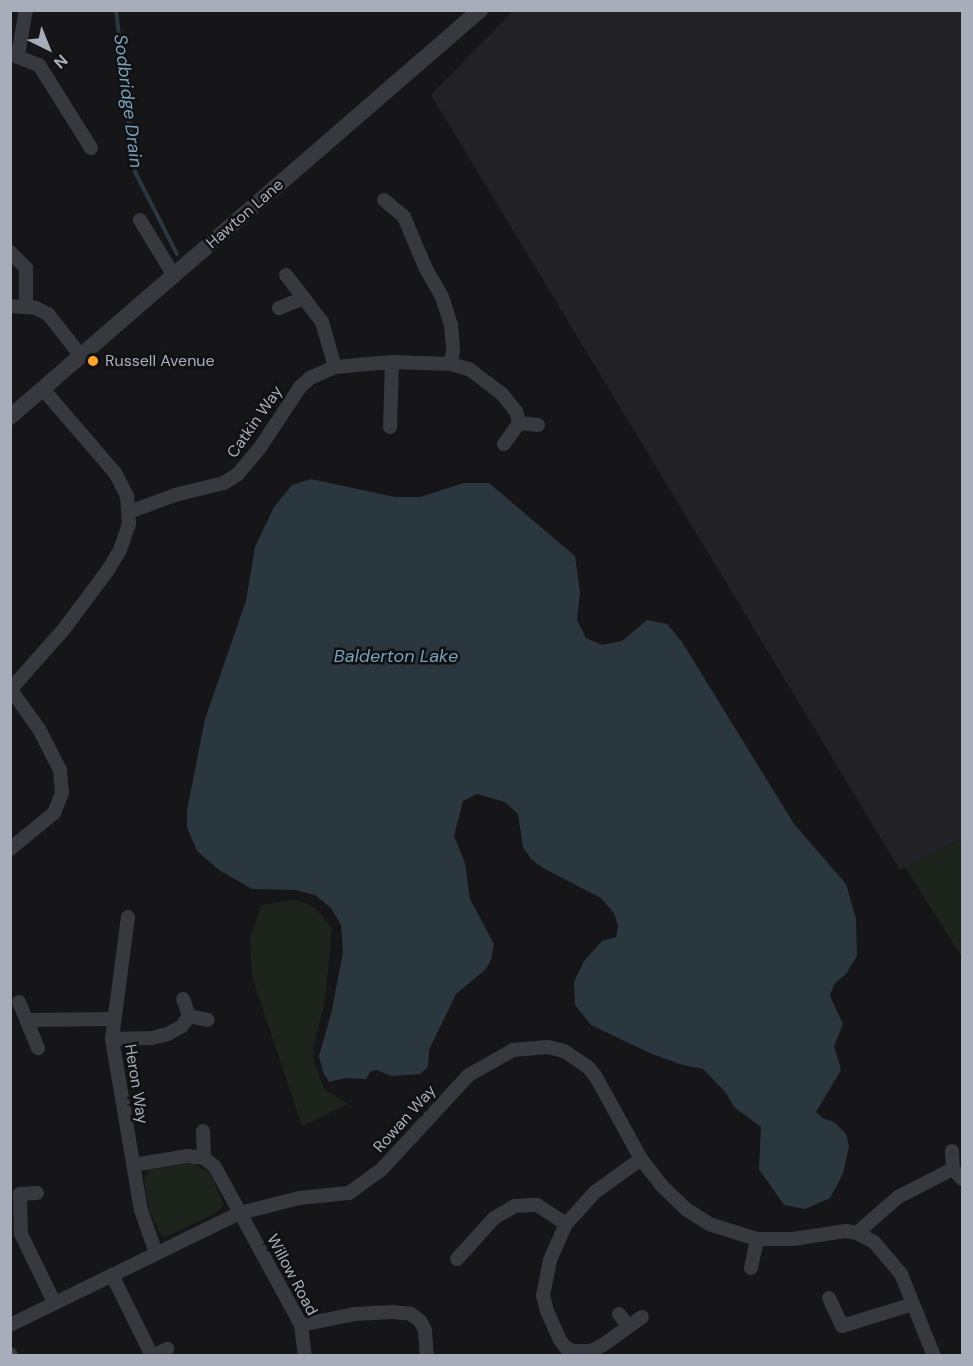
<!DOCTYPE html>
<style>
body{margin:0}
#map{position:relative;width:973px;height:1366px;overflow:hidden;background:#161619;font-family:"DM Sans",sans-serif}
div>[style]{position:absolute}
.built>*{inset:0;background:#222226}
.green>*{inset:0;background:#1c241c}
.water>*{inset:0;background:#2b373e}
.stream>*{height:4px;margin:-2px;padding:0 2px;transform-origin:2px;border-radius:2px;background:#2b373e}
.minor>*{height:14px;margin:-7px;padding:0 7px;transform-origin:7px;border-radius:7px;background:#37393e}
.tertiary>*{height:16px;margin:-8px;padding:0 8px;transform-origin:8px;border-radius:8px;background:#37393e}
.dots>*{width:16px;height:16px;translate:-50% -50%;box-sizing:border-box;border:3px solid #111114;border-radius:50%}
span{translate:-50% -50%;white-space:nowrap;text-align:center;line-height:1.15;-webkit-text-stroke:5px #111114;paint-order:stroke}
.street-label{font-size:16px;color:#a7aeba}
.poi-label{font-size:16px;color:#a7aeba}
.left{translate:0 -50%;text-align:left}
.water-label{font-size:18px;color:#7aa1b8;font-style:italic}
.frame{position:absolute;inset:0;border:12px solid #a7aeba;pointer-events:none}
.north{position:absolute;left:18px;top:18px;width:60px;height:60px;-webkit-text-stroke:4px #111114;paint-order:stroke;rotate:137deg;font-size:16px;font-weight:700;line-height:24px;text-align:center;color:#a7aeba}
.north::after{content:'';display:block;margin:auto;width:21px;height:27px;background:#a7aeba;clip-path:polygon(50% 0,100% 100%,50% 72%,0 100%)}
</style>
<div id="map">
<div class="built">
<div style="clip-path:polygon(513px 11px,962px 11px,962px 839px,900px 870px,431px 95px)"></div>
</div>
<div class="green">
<div style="clip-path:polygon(962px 839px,962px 957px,905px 867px)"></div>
<div style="clip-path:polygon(295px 900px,306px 903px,317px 910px,332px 928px,325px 1001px,313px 1048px,314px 1061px,324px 1089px,348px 1104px,302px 1126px,252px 977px,250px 939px,261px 905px)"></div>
<div style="clip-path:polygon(192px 1163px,210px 1173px,224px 1205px,216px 1213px,165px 1237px,158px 1230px,150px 1212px,144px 1183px,145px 1176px,150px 1170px)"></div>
</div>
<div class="water">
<div style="clip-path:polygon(311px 479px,395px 497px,420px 497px,464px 483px,489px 483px,575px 556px,580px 592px,577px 620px,586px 638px,602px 645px,622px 641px,647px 620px,667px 624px,682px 642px,794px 824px,846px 884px,856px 919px,857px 956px,846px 974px,834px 984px,830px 996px,843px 1024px,834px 1046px,841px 1070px,816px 1112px,823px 1118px,834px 1122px,846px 1134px,849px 1146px,843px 1174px,830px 1198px,805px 1209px,784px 1205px,759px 1169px,761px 1127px,734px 1107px,726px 1093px,703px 1069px,683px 1065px,652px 1054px,591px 1025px,575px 1005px,574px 982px,584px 961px,602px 941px,616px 937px,618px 926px,614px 913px,601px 898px,543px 868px,531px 859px,523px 847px,518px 814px,505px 802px,477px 794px,463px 801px,454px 836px,465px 863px,470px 899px,494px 944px,491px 960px,485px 970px,456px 994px,429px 1050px,428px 1067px,420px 1074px,391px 1076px,377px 1070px,371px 1071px,366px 1079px,345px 1078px,329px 1082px,323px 1072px,319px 1056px,332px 1010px,343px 952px,341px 925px,331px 908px,315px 895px,296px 890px,252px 889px,219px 870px,197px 851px,187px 827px,187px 810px,205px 719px,246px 601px,255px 547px,274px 507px,292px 485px)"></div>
</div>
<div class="stream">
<div style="left:116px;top:10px;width:163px;rotate:83.3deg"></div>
<div style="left:135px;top:172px;width:92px;rotate:62.9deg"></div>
</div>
<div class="minor">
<div style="left:10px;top:54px;width:31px;rotate:21deg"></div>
<div style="left:39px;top:65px;width:98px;rotate:57.9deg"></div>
<div style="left:15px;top:54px;width:6px;rotate:-51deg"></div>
<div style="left:19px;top:49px;width:40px;rotate:-80deg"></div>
<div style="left:384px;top:200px;width:26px;rotate:40deg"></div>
<div style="left:404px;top:217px;width:56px;rotate:67.1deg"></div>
<div style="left:426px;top:269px;width:32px;rotate:60deg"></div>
<div style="left:442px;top:297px;width:29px;rotate:72deg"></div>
<div style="left:451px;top:325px;width:25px;rotate:85deg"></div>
<div style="left:453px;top:350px;width:14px;rotate:98deg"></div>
<div style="left:140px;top:220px;width:66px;rotate:58.7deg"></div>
<div style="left:10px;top:252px;width:23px;rotate:45deg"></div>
<div style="left:26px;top:268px;width:38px;rotate:90deg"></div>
<div style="left:286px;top:275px;width:59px;rotate:52.5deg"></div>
<div style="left:322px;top:322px;width:47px;rotate:73.9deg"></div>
<div style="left:10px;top:306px;width:26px;rotate:4deg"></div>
<div style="left:36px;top:308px;width:13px;rotate:27deg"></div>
<div style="left:48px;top:314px;width:53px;rotate:51.8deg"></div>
<div style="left:279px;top:308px;width:27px;rotate:-22deg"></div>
<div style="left:390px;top:427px;width:65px;rotate:-88.2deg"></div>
<div style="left:504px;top:444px;width:26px;rotate:-54deg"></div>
<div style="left:519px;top:423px;width:19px;rotate:6deg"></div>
<div style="left:129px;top:512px;width:49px;rotate:-20.3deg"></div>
<div style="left:175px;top:495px;width:50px;rotate:-13.8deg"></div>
<div style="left:224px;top:483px;width:15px;rotate:-32deg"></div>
<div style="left:237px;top:475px;width:38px;rotate:-50deg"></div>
<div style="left:261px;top:446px;width:71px;rotate:-56.5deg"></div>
<div style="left:300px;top:387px;width:13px;rotate:-42deg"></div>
<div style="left:310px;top:378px;width:27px;rotate:-24deg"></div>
<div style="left:335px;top:367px;width:57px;rotate:-5deg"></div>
<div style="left:392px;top:362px;width:59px;rotate:1.9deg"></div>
<div style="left:451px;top:364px;width:19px;rotate:16deg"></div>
<div style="left:469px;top:369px;width:41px;rotate:37.1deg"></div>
<div style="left:502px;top:394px;width:22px;rotate:51deg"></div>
<div style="left:516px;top:411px;width:12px;rotate:76deg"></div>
<div style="left:10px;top:690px;width:81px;rotate:-48.5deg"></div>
<div style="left:64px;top:629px;width:74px;rotate:-53.3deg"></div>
<div style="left:108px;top:570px;width:23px;rotate:-59deg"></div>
<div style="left:120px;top:550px;width:28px;rotate:-71deg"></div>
<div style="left:129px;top:524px;width:28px;rotate:-94deg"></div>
<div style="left:127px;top:496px;width:25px;rotate:-117deg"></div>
<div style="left:116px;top:474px;width:112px;rotate:-130.7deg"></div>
<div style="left:10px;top:849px;width:57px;rotate:-39.3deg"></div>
<div style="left:54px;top:813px;width:22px;rotate:-68deg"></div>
<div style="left:62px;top:793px;width:23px;rotate:-95deg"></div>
<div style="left:60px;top:770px;width:46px;rotate:-117.1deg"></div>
<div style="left:39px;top:729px;width:48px;rotate:-125.7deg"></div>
<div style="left:128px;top:917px;width:123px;rotate:97.5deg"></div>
<div style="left:112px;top:1039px;width:173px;rotate:80.4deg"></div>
<div style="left:141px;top:1210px;width:46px;rotate:70.8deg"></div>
<div style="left:19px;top:1002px;width:50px;rotate:67.6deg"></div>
<div style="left:189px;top:1016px;width:19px;rotate:12deg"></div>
<div style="left:27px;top:1020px;width:86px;rotate:-0.7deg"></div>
<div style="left:112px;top:1039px;width:40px;rotate:-1.4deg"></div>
<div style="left:152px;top:1038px;width:16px;rotate:-14deg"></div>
<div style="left:168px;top:1034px;width:16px;rotate:-30deg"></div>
<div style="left:182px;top:1026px;width:12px;rotate:-55deg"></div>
<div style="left:189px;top:1016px;width:18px;rotate:-109deg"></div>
<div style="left:203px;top:1131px;width:27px;rotate:88deg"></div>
<div style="left:952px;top:1151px;width:18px;rotate:87deg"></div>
<div style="left:953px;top:1169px;width:13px;rotate:48deg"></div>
<div style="left:641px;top:1159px;width:57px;rotate:144.3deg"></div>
<div style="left:595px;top:1192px;width:43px;rotate:132.2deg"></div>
<div style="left:566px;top:1224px;width:39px;rotate:114deg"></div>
<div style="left:550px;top:1260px;width:36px;rotate:101deg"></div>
<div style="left:543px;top:1295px;width:16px;rotate:76deg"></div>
<div style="left:547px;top:1311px;width:32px;rotate:66deg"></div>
<div style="left:560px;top:1340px;width:10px;rotate:53deg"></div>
<div style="left:566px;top:1348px;width:9px;rotate:21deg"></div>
<div style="left:574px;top:1351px;width:17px"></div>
<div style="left:591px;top:1351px;width:13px;rotate:-27deg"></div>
<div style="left:603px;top:1345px;width:48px;rotate:-35.7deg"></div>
<div style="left:133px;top:1165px;width:56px;rotate:-9.3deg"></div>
<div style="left:188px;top:1156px;width:16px;rotate:7deg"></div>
<div style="left:204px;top:1158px;width:14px;rotate:39deg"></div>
<div style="left:215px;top:1167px;width:180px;rotate:61.4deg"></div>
<div style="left:301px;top:1325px;width:31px;rotate:83deg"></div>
<div style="left:37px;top:1193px;width:17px;rotate:177deg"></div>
<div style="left:20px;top:1194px;width:40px;rotate:88.6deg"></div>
<div style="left:21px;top:1234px;width:76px;rotate:64.1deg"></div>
<div style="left:857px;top:1233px;width:55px;rotate:-41.3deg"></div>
<div style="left:898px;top:1197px;width:62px;rotate:-27deg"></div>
<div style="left:457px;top:1259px;width:55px;rotate:-47.9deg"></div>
<div style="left:494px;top:1218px;width:24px;rotate:-30deg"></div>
<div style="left:515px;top:1206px;width:22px;rotate:-3deg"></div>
<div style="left:537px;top:1205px;width:35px;rotate:33deg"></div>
<div style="left:751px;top:1268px;width:30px;rotate:-78deg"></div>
<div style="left:112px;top:1275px;width:90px;rotate:63.7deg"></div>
<div style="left:829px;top:1298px;width:31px;rotate:65deg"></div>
<div style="left:842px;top:1326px;width:74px;rotate:-17.2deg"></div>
<div style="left:619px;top:1314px;width:15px;rotate:53deg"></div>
<div style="left:10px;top:1325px;width:256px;rotate:-26deg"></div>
<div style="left:240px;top:1213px;width:61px;rotate:-14.3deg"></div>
<div style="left:299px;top:1198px;width:50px;rotate:-5.7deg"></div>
<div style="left:349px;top:1193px;width:39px;rotate:-36deg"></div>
<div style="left:381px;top:1170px;width:129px;rotate:-47.2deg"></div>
<div style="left:469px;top:1075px;width:51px;rotate:-29.6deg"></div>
<div style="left:513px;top:1050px;width:35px;rotate:-5deg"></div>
<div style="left:548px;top:1047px;width:16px;rotate:14deg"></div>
<div style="left:564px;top:1051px;width:29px;rotate:34deg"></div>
<div style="left:588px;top:1067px;width:13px;rotate:51deg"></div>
<div style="left:596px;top:1077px;width:94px;rotate:61.2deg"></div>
<div style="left:641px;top:1159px;width:33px;rotate:52deg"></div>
<div style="left:661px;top:1185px;width:36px;rotate:44deg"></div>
<div style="left:687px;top:1210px;width:26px;rotate:32deg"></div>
<div style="left:709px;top:1224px;width:50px;rotate:17.4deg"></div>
<div style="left:757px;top:1239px;width:36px"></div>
<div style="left:793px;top:1239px;width:54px;rotate:-8.6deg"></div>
<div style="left:846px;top:1231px;width:11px;rotate:10deg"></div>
<div style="left:857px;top:1233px;width:19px;rotate:28deg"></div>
<div style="left:874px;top:1242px;width:42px;rotate:49.8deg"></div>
<div style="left:901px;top:1274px;width:88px;rotate:68.1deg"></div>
<div style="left:301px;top:1325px;width:54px;rotate:-11.7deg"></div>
<div style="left:354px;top:1314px;width:39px;rotate:-3deg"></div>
<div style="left:393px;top:1312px;width:18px;rotate:6deg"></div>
<div style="left:411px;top:1314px;width:11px;rotate:38deg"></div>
<div style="left:420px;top:1321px;width:10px;rotate:61deg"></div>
<div style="left:425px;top:1330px;width:26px;rotate:86deg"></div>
<div style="left:10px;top:1354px;width:2px;rotate:63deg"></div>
<div style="left:153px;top:1356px;width:16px;rotate:-27deg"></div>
</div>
<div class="tertiary">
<div style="left:10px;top:417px;width:622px;rotate:-40.89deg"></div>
</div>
<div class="dots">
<div style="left:93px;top:361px;background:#ffa428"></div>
</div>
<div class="street-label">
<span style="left:245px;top:214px;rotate:-41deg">Hawton Lane</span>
<span style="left:255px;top:422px;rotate:-55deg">Catkin Way</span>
<span style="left:136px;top:1084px;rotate:81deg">Heron Way</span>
<span style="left:405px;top:1119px;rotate:-48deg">Rowan Way</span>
<span style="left:292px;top:1275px;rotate:62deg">Willow Road</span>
</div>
<div class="poi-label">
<span class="left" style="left:105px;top:361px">Russell Avenue</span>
</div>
<div class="water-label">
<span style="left:128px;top:101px;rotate:83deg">Sodbridge Drain</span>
<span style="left:396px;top:656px">Balderton Lake</span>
</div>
<div class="frame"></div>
<div class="north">N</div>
</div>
